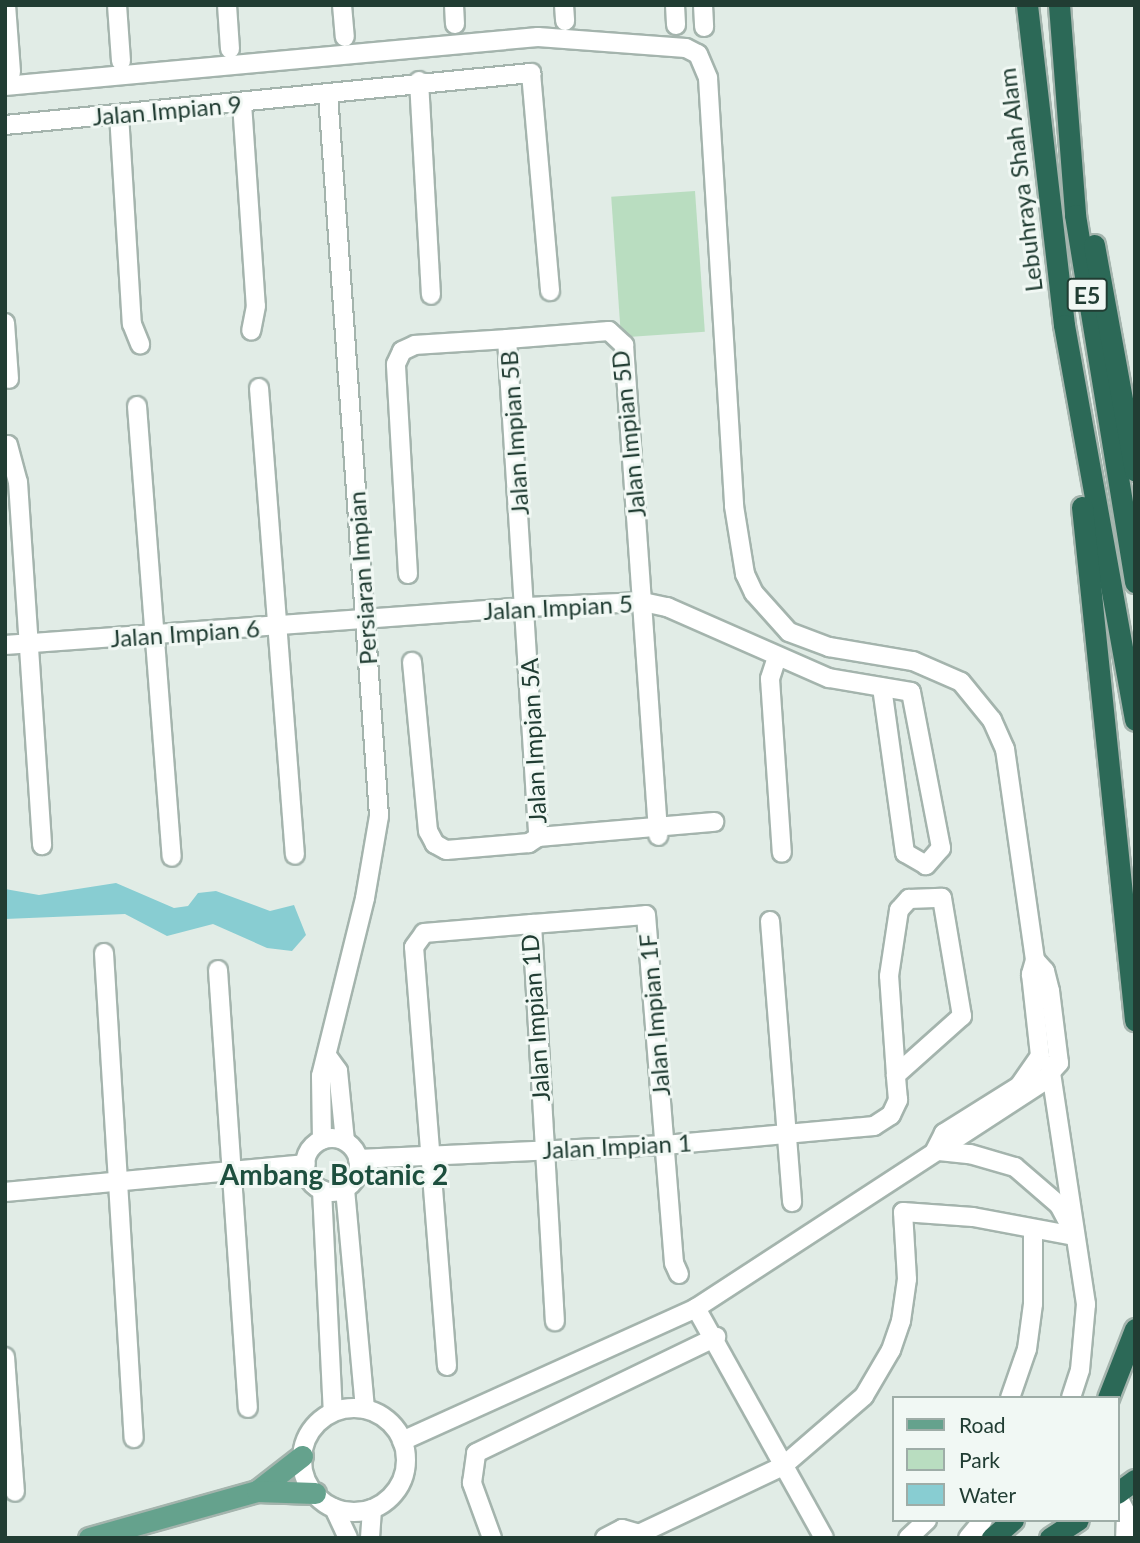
<!DOCTYPE html>
<style>
body{margin:0}
#map{position:relative;width:1140px;height:1543px;overflow:hidden;background:#e1ece6;font-family:Lato,sans-serif}
div>[style]{position:absolute}
.green>*{inset:0;background:#b9ddc0;transform-origin:0 0}
.water>*{inset:0;background:#88cdd2}
.roads{filter:drop-shadow(2px 0 #a4b4ad) drop-shadow(-2px 0 #a4b4ad) drop-shadow(0 2px #a4b4ad) drop-shadow(0 -2px #a4b4ad)}
.minor>*{height:18px;margin:-9px;padding:0 9px;transform-origin:9px;border-radius:9px;background:#fff}
.minor>.ring{margin:-9px;padding:0;box-sizing:content-box;background:none;border:18px solid #fff;border-radius:50%}
.major>*{height:21px;margin:-10.5px;padding:0 10.5px;transform-origin:10.5px;border-radius:10.5px;background:#65a28d}
.highway>*{height:21px;margin:-10.5px;padding:0 10.5px;transform-origin:10.5px;border-radius:10.5px;background:#2c6957}
span{translate:-50% -50%;white-space:nowrap;text-align:center;line-height:1.15;-webkit-text-stroke:6px #f1f8f4;paint-order:stroke}
.shield-label span{padding:2px 5px;background:#f1f8f4;border:2px solid;border-radius:5px;-webkit-text-stroke-width:0}
.shield-label{font-size:23px;color:#213d33;font-weight:700}
.street-label{font-size:24px;color:#213d33}
.quarter-label{font-size:28px;color:#1d4f3e;font-weight:700}
.frame{position:absolute;inset:0;border:7px solid #213d33;pointer-events:none}
.legend{position:absolute;left:892px;top:1396px;width:228px;height:126px;box-sizing:border-box;background:#f1f8f4;border:2px solid #9eada7;margin:0;padding:9px 12px;list-style:none;font-size:21px;color:#213d33}
.legend li{display:flex;align-items:center;gap:14px;height:35px}
.legend b{width:35px;border:2px solid #9eada7}
</style>
<div id="map">
<div class="green">
<div style="left:695px;top:191px;width:141px;height:84px;rotate:86deg"></div>
</div>
<div class="water">
<div style="clip-path:polygon(116px 883px,174px 908px,188px 906px,198px 893px,216px 891px,270px 911px,294px 905px,306px 935px,292px 951px,267px 948px,213px 924px,167px 936px,125px 914px,5px 919px,5px 889px,39px 895px)"></div>
</div>
<div class="roads">
<div class="minor">
<div style="left:6px;top:5px;width:67px;rotate:85.7deg"></div>
<div style="left:117px;top:5px;width:56px;rotate:85.9deg"></div>
<div style="left:227px;top:5px;width:44px;rotate:86.1deg"></div>
<div style="left:342px;top:5px;width:32px;rotate:85deg"></div>
<div style="left:454px;top:5px;width:19px;rotate:87deg"></div>
<div style="left:564px;top:5px;width:16px;rotate:86deg"></div>
<div style="left:675px;top:5px;width:20px;rotate:87deg"></div>
<div style="left:703px;top:5px;width:22px;rotate:87deg"></div>
<div style="left:419px;top:81px;width:214px;rotate:86.8deg"></div>
<div style="left:5px;top:86px;width:535px;rotate:-5.25deg"></div>
<div style="left:538px;top:37px;width:148px;rotate:4.3deg"></div>
<div style="left:686px;top:48px;width:13px;rotate:27deg"></div>
<div style="left:698px;top:54px;width:26px;rotate:67deg"></div>
<div style="left:708px;top:78px;width:429px;rotate:86.5deg"></div>
<div style="left:734px;top:506px;width:69px;rotate:80.8deg"></div>
<div style="left:745px;top:574px;width:21px;rotate:65deg"></div>
<div style="left:754px;top:593px;width:52px;rotate:48.1deg"></div>
<div style="left:789px;top:632px;width:43px;rotate:20.6deg"></div>
<div style="left:829px;top:647px;width:85px;rotate:9.5deg"></div>
<div style="left:913px;top:661px;width:52px;rotate:23.6deg"></div>
<div style="left:961px;top:682px;width:49px;rotate:50.8deg"></div>
<div style="left:992px;top:720px;width:32px;rotate:66deg"></div>
<div style="left:1005px;top:749px;width:213px;rotate:81.9deg"></div>
<div style="left:1035px;top:960px;width:15px;rotate:106deg"></div>
<div style="left:1031px;top:974px;width:82px;rotate:83.7deg"></div>
<div style="left:1040px;top:1056px;width:37px;rotate:125deg"></div>
<div style="left:1019px;top:1086px;width:89px;rotate:147.9deg"></div>
<div style="left:944px;top:1133px;width:20px;rotate:117deg"></div>
<div style="left:242px;top:103px;width:203px;rotate:86.1deg"></div>
<div style="left:256px;top:306px;width:25px;rotate:101deg"></div>
<div style="left:119px;top:114px;width:210px;rotate:86.5deg"></div>
<div style="left:132px;top:324px;width:22px;rotate:68deg"></div>
<div style="left:5px;top:125px;width:529px;rotate:-5.65deg"></div>
<div style="left:531px;top:73px;width:219px;rotate:85deg"></div>
<div style="left:5px;top:323px;width:56px;rotate:85.9deg"></div>
<div style="left:507px;top:339px;width:102px;rotate:-4.5deg"></div>
<div style="left:609px;top:331px;width:21px;rotate:43deg"></div>
<div style="left:624px;top:345px;width:492px;rotate:86deg"></div>
<div style="left:259px;top:388px;width:468px;rotate:85.6deg"></div>
<div style="left:137px;top:406px;width:452px;rotate:85.6deg"></div>
<div style="left:8px;top:445px;width:38px;rotate:75deg"></div>
<div style="left:18px;top:482px;width:364px;rotate:86.2deg"></div>
<div style="left:408px;top:574px;width:210px;rotate:-93.3deg"></div>
<div style="left:396px;top:364px;width:14px;rotate:-65deg"></div>
<div style="left:402px;top:351px;width:14px;rotate:-25deg"></div>
<div style="left:415px;top:345px;width:92px;rotate:-3.7deg"></div>
<div style="left:507px;top:339px;width:499px;rotate:86.4deg"></div>
<div style="left:538px;top:837px;width:11px;rotate:146deg"></div>
<div style="left:529px;top:843px;width:83px;rotate:175.2deg"></div>
<div style="left:446px;top:850px;width:13px;rotate:-151deg"></div>
<div style="left:435px;top:844px;width:15px;rotate:-118deg"></div>
<div style="left:428px;top:831px;width:170px;rotate:-95.4deg"></div>
<div style="left:5px;top:645px;width:522px;rotate:-4.17deg"></div>
<div style="left:526px;top:607px;width:117px;rotate:-2.4deg"></div>
<div style="left:643px;top:602px;width:25px;rotate:12deg"></div>
<div style="left:667px;top:607px;width:177px;rotate:23.7deg"></div>
<div style="left:829px;top:678px;width:83px;rotate:9.7deg"></div>
<div style="left:911px;top:692px;width:159px;rotate:79.1deg"></div>
<div style="left:941px;top:848px;width:23px;rotate:131deg"></div>
<div style="left:926px;top:865px;width:24px;rotate:-150deg"></div>
<div style="left:905px;top:853px;width:167px;rotate:-97.9deg"></div>
<div style="left:777px;top:657px;width:23px;rotate:108deg"></div>
<div style="left:770px;top:679px;width:174px;rotate:86.1deg"></div>
<div style="left:538px;top:837px;width:177px;rotate:-4.9deg"></div>
<div style="left:770px;top:921px;width:282px;rotate:85.5deg"></div>
<div style="left:532px;top:924px;width:114px;rotate:-4.5deg"></div>
<div style="left:646px;top:915px;width:349px;rotate:85.4deg"></div>
<div style="left:674px;top:1263px;width:12px;rotate:66deg"></div>
<div style="left:104px;top:953px;width:486px;rotate:86.5deg"></div>
<div style="left:218px;top:970px;width:439px;rotate:86.1deg"></div>
<div style="left:328px;top:1057px;width:17px;rotate:54deg"></div>
<div style="left:338px;top:1071px;width:70px;rotate:84.3deg"></div>
<div style="left:1050px;top:1066px;width:241px;rotate:81.4deg"></div>
<div style="left:1086px;top:1304px;width:66px;rotate:95.2deg"></div>
<div style="left:1080px;top:1370px;width:29px;rotate:108deg"></div>
<div class="ring" style="left:305px;top:1138px;width:36px;height:36px"></div>
<div style="left:322px;top:1140px;width:64px;rotate:-90.9deg"></div>
<div style="left:321px;top:1076px;width:183px;rotate:-76.1deg"></div>
<div style="left:365px;top:898px;width:83px;rotate:-80.3deg"></div>
<div style="left:379px;top:816px;width:724px;rotate:-94.04deg"></div>
<div style="left:939px;top:1151px;width:31px;rotate:6deg"></div>
<div style="left:970px;top:1154px;width:47px;rotate:16.1deg"></div>
<div style="left:1015px;top:1167px;width:58px;rotate:40.8deg"></div>
<div style="left:1059px;top:1205px;width:21px;rotate:62deg"></div>
<div style="left:358px;top:1159px;width:307px;rotate:-2.6deg"></div>
<div style="left:665px;top:1145px;width:210px;rotate:-5.2deg"></div>
<div style="left:874px;top:1126px;width:20px;rotate:-33deg"></div>
<div style="left:891px;top:1115px;width:17px;rotate:-65deg"></div>
<div style="left:898px;top:1100px;width:25px;rotate:-95deg"></div>
<div style="left:896px;top:1075px;width:99px;rotate:-94deg"></div>
<div style="left:889px;top:976px;width:67px;rotate:-81.4deg"></div>
<div style="left:899px;top:910px;width:15px;rotate:-48deg"></div>
<div style="left:909px;top:899px;width:33px;rotate:-2deg"></div>
<div style="left:942px;top:898px;width:120px;rotate:80.4deg"></div>
<div style="left:962px;top:1016px;width:89px;rotate:138.2deg"></div>
<div style="left:345px;top:1189px;width:221px;rotate:84.8deg"></div>
<div style="left:322px;top:1190px;width:222px;rotate:87.2deg"></div>
<div style="left:5px;top:1192px;width:302px;rotate:-5.3deg"></div>
<div style="left:696px;top:1308px;width:263px;rotate:60.9deg"></div>
<div style="left:5px;top:1357px;width:135px;rotate:85.8deg"></div>
<div style="left:447px;top:1366px;width:420px;rotate:-94.5deg"></div>
<div style="left:414px;top:947px;width:17px;rotate:-54deg"></div>
<div style="left:424px;top:933px;width:108px;rotate:-4.8deg"></div>
<div style="left:532px;top:924px;width:398px;rotate:86.7deg"></div>
<div style="left:1010px;top:1398px;width:52px;rotate:-70.9deg"></div>
<div style="left:1027px;top:1349px;width:45px;rotate:-82.4deg"></div>
<div style="left:1033px;top:1304px;width:75px;rotate:-90deg"></div>
<div class="ring" style="left:302px;top:1408px;width:86px;height:86px"></div>
<div style="left:402px;top:1441px;width:323px;rotate:-24.3deg"></div>
<div style="left:696px;top:1308px;width:412px;rotate:-33.1deg"></div>
<div style="left:1041px;top:1083px;width:27px;rotate:-48deg"></div>
<div style="left:1059px;top:1063px;width:73px;rotate:-97.1deg"></div>
<div style="left:1050px;top:991px;width:21px;rotate:-104deg"></div>
<div style="left:1045px;top:971px;width:15px;rotate:-132deg"></div>
<div style="left:1117px;top:1495px;width:20px;rotate:63deg"></div>
<div style="left:1126px;top:1513px;width:25px;rotate:92deg"></div>
<div style="left:334px;top:1508px;width:33px;rotate:65deg"></div>
<div style="left:370px;top:1538px;width:29px;rotate:-86deg"></div>
<div style="left:492px;top:1538px;width:59px;rotate:-110deg"></div>
<div style="left:472px;top:1483px;width:30px;rotate:-82deg"></div>
<div style="left:476px;top:1453px;width:267px;rotate:-25.8deg"></div>
<div style="left:605px;top:1538px;width:19px;rotate:-28deg"></div>
<div style="left:622px;top:1529px;width:18px;rotate:16deg"></div>
<div style="left:639px;top:1534px;width:159px;rotate:-25.3deg"></div>
<div style="left:783px;top:1466px;width:107px;rotate:-40.8deg"></div>
<div style="left:864px;top:1396px;width:53px;rotate:-59.6deg"></div>
<div style="left:891px;top:1350px;width:31px;rotate:-71deg"></div>
<div style="left:901px;top:1321px;width:42px;rotate:-81.9deg"></div>
<div style="left:907px;top:1279px;width:67px;rotate:-93.4deg"></div>
<div style="left:903px;top:1212px;width:70px;rotate:4.1deg"></div>
<div style="left:973px;top:1217px;width:104px;rotate:10.6deg"></div>
<div style="left:908px;top:1538px;width:26px;rotate:-43deg"></div>
<div style="left:968px;top:1538px;width:23px;rotate:-50deg"></div>
</div>
<div class="major">
<div style="left:257px;top:1491px;width:57px;rotate:-37.9deg"></div>
<div style="left:89px;top:1538px;width:174px;rotate:-15.6deg"></div>
<div style="left:257px;top:1491px;width:58px;rotate:2deg"></div>
</div>
<div class="highway">
<div style="left:1027px;top:5px;width:322px;rotate:83.4deg"></div>
<div style="left:1064px;top:325px;width:401px;rotate:79.8deg"></div>
<div style="left:1059px;top:5px;width:211px;rotate:85.6deg"></div>
<div style="left:1075px;top:215px;width:372px;rotate:80.7deg"></div>
<div style="left:1094px;top:245px;width:229px;rotate:79.7deg"></div>
<div style="left:1082px;top:507px;width:516px;rotate:84.1deg"></div>
<div style="left:1108px;top:1398px;width:74px;rotate:-68.6deg"></div>
<div style="left:1117px;top:1493px;width:22px;rotate:-36deg"></div>
<div style="left:992px;top:1538px;width:28px;rotate:-41deg"></div>
<div style="left:1050px;top:1538px;width:33px;rotate:-33deg"></div>
</div>
</div>
<div class="shield-label">
<span style="left:1087px;top:295px">E5</span>
</div>
<div class="street-label">
<span style="left:167px;top:110px;rotate:-5deg">Jalan Impian 9</span>
<span style="left:1020px;top:180px;rotate:-97deg">Lebuhraya Shah Alam</span>
<span style="left:514px;top:433px;rotate:-94deg">Jalan Impian 5B</span>
<span style="left:628px;top:434px;rotate:-96deg">Jalan Impian 5D</span>
<span style="left:362px;top:578px;rotate:-94deg">Persiaran Impian</span>
<span style="left:558px;top:607px;rotate:-3deg">Jalan Impian 5</span>
<span style="left:185px;top:633px;rotate:-4deg">Jalan Impian 6</span>
<span style="left:533px;top:741px;rotate:-93deg">Jalan Impian 5A</span>
<span style="left:654px;top:1015px;rotate:-95deg">Jalan Impian 1F</span>
<span style="left:535px;top:1018px;rotate:-94deg">Jalan Impian 1D</span>
<span style="left:617px;top:1146px;rotate:-3deg">Jalan Impian 1</span>
</div>
<div class="quarter-label">
<span style="left:334px;top:1174px">Ambang Botanic 2</span>
</div>
<div class="frame"></div>
<ul class="legend">
<li><b style="height:9px;background:#65a28d"></b>Road</li>
<li><b style="height:19px;background:#b9ddc0"></b>Park</li>
<li><b style="height:19px;background:#88cdd2"></b>Water</li>
</ul>
</div>
